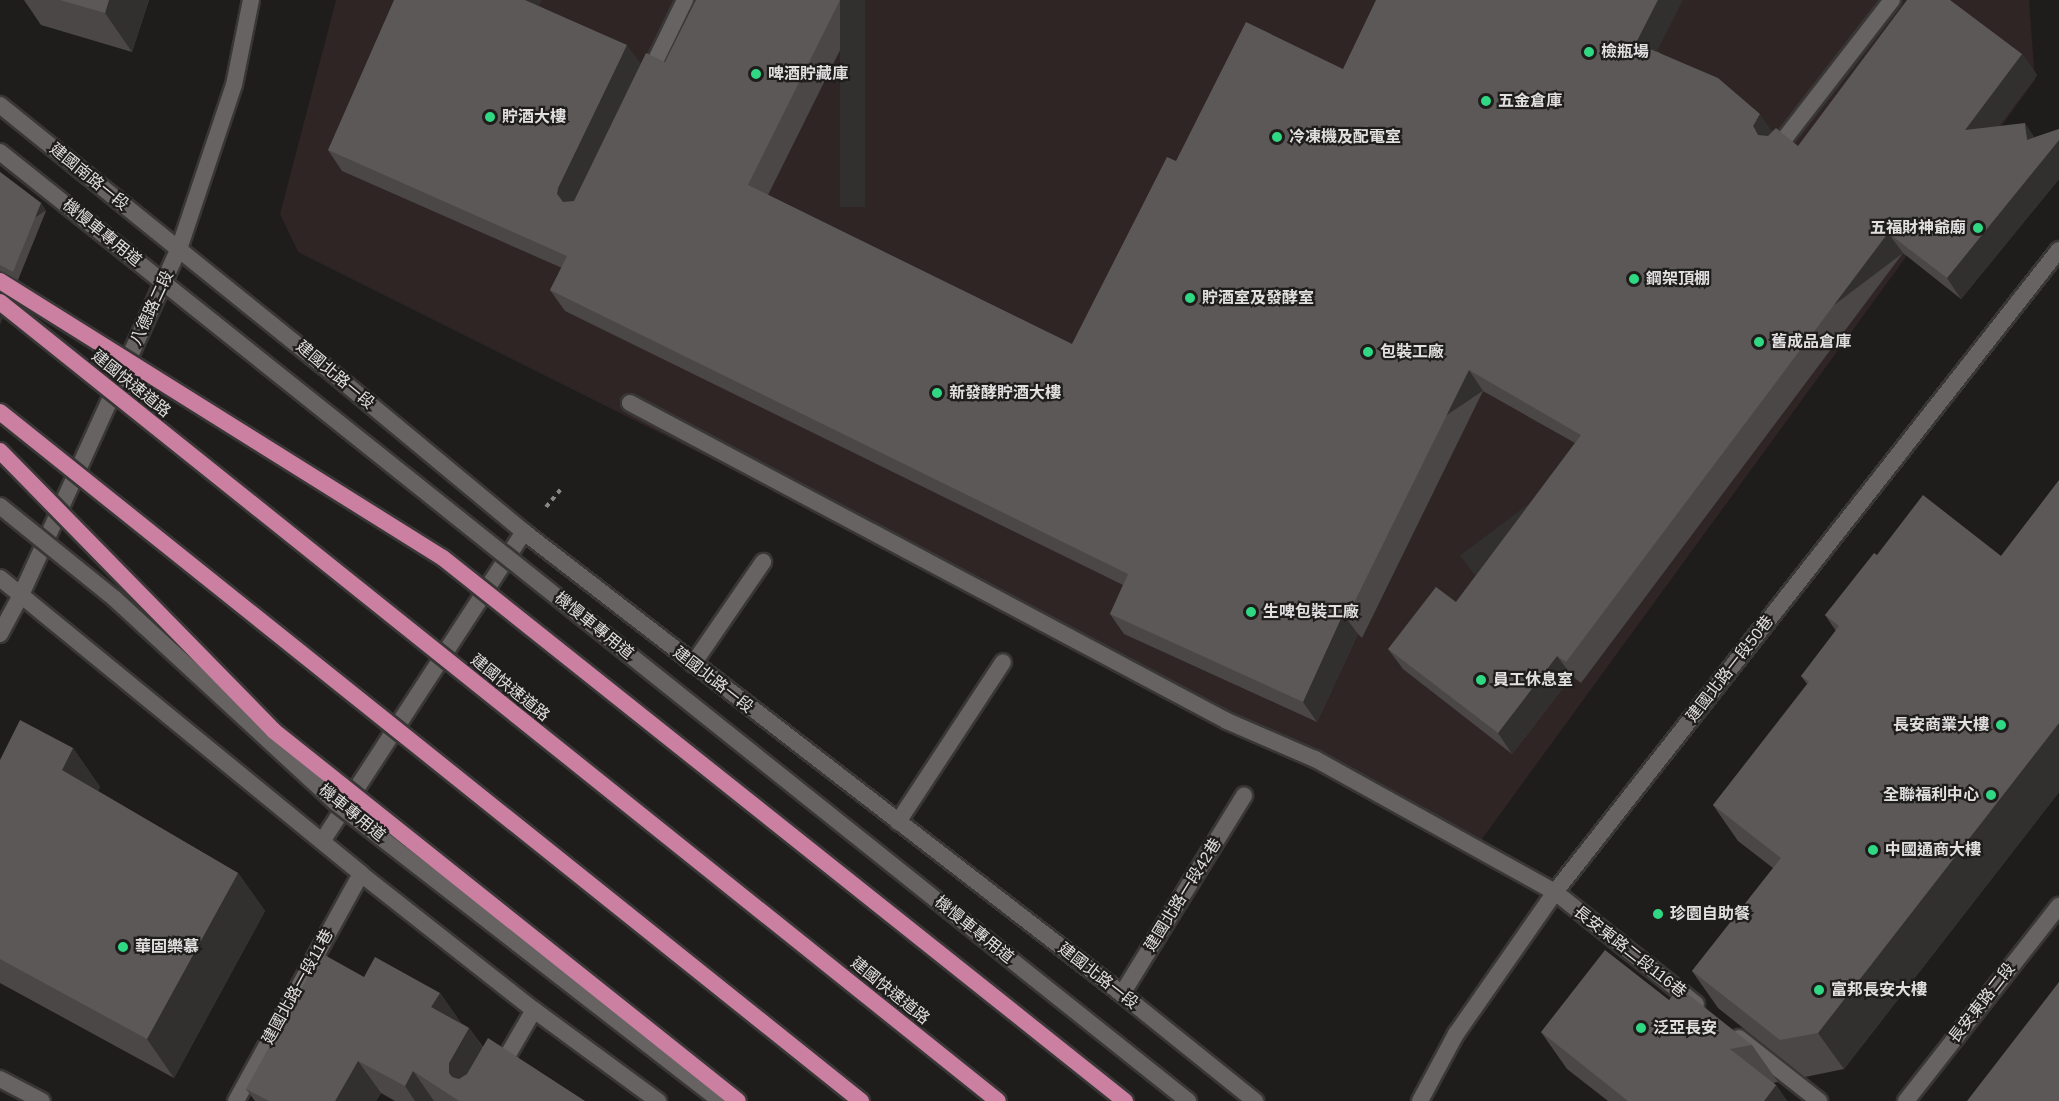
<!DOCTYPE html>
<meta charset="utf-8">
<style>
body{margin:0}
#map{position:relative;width:2059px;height:1101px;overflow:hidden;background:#1f1c1c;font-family:Arial,"Noto Sans TC",sans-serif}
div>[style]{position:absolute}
.built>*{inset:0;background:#2e2524}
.path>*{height:4px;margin-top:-2px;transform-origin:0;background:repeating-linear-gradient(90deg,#888686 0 4.5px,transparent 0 9px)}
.roads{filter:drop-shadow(2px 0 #393736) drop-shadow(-2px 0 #393736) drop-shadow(0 2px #393736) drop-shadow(0 -2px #393736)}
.service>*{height:16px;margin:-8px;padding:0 8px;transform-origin:8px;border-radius:8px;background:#676363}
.tertiary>*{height:16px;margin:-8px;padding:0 8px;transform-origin:8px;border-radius:8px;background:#676363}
.bridges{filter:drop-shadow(2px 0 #393736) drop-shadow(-2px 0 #393736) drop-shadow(0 2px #393736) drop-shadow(0 -2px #393736)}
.service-bridge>*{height:16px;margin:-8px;padding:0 8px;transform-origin:8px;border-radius:8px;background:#676363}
.trunk-bridge>*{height:16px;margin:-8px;padding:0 8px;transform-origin:8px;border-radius:8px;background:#cb80a2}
.wall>*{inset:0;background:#4a4746}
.shaded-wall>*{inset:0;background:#322f2f;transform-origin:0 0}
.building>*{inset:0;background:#5b5857}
.dots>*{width:16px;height:16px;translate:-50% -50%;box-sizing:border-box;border:3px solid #1f1c1c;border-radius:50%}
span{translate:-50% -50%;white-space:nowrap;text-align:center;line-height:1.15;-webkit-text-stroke:4.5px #1f1c1c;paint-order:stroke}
.poi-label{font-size:16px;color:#e1dfdf;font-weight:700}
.left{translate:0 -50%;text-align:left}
.right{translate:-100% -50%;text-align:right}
.street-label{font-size:16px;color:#e1dfdf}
</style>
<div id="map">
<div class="built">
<div style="clip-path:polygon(336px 0,2029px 0,2035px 80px,1479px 843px,298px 252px,280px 214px)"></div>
</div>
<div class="path">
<div style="left:546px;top:507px;width:26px;rotate:-50deg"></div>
</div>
<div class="roads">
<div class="service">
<div style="left:647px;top:78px;width:87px;rotate:-64deg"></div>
<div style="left:1778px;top:147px;width:186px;rotate:-52.2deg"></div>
<div style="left:630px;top:403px;width:676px;rotate:28.04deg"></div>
<div style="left:1227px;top:721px;width:96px;rotate:23.4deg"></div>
<div style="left:1315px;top:759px;width:274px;rotate:29deg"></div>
<div style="left:1555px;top:892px;width:180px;rotate:38.5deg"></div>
<div style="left:693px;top:664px;width:124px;rotate:-55.5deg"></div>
<div style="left:898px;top:822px;width:191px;rotate:-56.7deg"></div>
<div style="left:323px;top:840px;width:368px;rotate:-56.9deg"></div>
<div style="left:1122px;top:994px;width:233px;rotate:-58.4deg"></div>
<div style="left:1739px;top:1038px;width:102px;rotate:38.2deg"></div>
<div style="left:0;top:1079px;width:47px;rotate:27.6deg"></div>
<div style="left:236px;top:1101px;width:259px;rotate:-61.2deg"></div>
<div style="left:481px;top:1101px;width:105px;rotate:-59.8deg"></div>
<div style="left:1420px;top:1101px;width:76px;rotate:-61.8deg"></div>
<div style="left:1456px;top:1034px;width:173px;rotate:-55.1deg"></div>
<div style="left:1555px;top:892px;width:816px;rotate:-51.87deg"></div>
</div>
<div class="tertiary">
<div style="left:0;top:105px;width:416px;rotate:38.9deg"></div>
<div style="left:324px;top:366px;width:260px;rotate:39.7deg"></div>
<div style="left:524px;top:532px;width:756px;rotate:37.69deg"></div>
<div style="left:1122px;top:994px;width:171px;rotate:38.8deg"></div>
<div style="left:0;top:578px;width:467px;rotate:39.3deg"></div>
<div style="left:361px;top:874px;width:220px;rotate:38.2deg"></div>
<div style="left:534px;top:1010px;width:154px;rotate:36.3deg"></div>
<div style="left:0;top:634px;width:44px;rotate:-61.7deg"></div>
<div style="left:21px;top:595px;width:380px;rotate:-65.5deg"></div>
<div style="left:179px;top:249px;width:173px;rotate:-71.5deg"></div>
<div style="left:234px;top:85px;width:87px;rotate:-78.7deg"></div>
<div style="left:1906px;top:1101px;width:248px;rotate:-51.9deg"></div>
</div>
</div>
<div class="bridges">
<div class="service-bridge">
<div style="left:0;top:152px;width:1521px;rotate:38.62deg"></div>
<div style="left:0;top:506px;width:146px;rotate:38.9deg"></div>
<div style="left:114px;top:598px;width:301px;rotate:42.7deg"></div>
<div style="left:335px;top:802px;width:487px;rotate:37.8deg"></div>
</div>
<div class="trunk-bridge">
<div style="left:0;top:281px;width:522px;rotate:32.02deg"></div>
<div style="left:443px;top:558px;width:872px;rotate:38.53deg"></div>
<div style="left:0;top:302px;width:1278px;rotate:38.68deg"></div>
<div style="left:0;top:412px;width:1103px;rotate:38.67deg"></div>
<div style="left:0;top:451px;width:392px;rotate:45.6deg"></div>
<div style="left:274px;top:731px;width:593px;rotate:38.57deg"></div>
</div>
</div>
<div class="wall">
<div style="clip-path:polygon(24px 0,149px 0,132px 52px,41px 25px)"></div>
<div style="clip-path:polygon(696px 0,865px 0,768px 195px,1072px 344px,1176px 161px,1343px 69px,1657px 51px,1772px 131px,1798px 146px,2022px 54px,2037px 75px,1998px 127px,2035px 137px,2059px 129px,2059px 179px,1961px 299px,1903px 253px,1581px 683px,1572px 676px,1512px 754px,1403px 669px,1388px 649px,1456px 602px,1575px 443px,1483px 391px,1362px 638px,1358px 634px,1317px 722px,1124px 634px,1110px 614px,1123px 585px,565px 311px,550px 290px,562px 268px,342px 171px,328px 150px,539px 6px,641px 64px,665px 62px)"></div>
<div style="clip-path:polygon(0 172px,41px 203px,46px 211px,18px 280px,1px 271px,0 271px)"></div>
<div style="clip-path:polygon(2059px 481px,2059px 792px,1844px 1069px,1805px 1077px,1718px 1008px,1692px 971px,1773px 868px,1738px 841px,1713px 805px,1807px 684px,1801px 676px,1836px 631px,1825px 615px,1877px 555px,2001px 556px)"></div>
<div style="clip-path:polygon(73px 748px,100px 787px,98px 791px,238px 873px,265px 911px,174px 1078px,0 983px,0 760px)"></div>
<div style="clip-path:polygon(440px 993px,461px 1023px,469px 1028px,483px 1047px,585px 1101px,395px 1101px,381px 1093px,376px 1101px,255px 1101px,246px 1089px)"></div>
<div style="clip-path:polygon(1669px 1000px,1752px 1045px,1778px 1082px,1773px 1083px,1776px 1085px,1787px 1101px,1608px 1101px,1567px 1069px,1541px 1032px)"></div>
</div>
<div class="shaded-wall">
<div style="clip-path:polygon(109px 0,149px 0,132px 52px,105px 13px)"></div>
<div style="clip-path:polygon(521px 0,542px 0,534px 18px)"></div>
<div style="left:840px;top:0;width:25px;height:207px"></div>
<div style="clip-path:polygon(1658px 0,1683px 0,1651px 63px,1636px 43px)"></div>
<div style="clip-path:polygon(627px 45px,642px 65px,572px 214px,557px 194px,558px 188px)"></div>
<div style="clip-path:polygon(2022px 54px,2037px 75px,1980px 151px,1965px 130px)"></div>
<div style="clip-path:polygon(1760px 114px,1774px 134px,1768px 146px,1758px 135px,1753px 126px)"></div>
<div style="clip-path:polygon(2025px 123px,2039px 144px,2027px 140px)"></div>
<div style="clip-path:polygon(2059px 140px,2059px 179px,1961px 299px,1947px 278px)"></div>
<div style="left:41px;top:203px;width:9px;height:74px;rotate:58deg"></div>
<div style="left:1888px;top:233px;width:25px;height:536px;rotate:53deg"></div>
<div style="clip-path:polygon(0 314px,3px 318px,0 325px)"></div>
<div style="left:1469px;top:370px;width:25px;height:275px;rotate:56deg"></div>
<div style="clip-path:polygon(1343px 614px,1358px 634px,1317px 722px,1303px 702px)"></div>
<div style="clip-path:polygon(1557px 656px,1572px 676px,1512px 754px,1498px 733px)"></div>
<div style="clip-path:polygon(2059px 723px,2059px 792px,1844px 1069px,1818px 1033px)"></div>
<div style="clip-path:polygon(73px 748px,100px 787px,89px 809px,62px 770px)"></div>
<div style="clip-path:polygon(238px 873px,265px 911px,174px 1078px,147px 1039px)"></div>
<div style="clip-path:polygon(440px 993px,463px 1026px,431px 1007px)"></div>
<div style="clip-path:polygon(469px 1028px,492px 1061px,472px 1101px,449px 1073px,449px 1063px)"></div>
<div style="clip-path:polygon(358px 1061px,381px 1093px,376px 1101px,335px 1101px)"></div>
<div style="clip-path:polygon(413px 1071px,434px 1101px,415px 1101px,405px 1086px)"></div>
<div style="clip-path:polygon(1776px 1085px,1787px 1101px,1764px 1101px)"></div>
</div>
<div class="building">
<div style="clip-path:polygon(60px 0,109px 0,105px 13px)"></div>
<div style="clip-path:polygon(394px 0,525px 0,627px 45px,558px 188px,557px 194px,563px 202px,574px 201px,646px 53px,665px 62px,696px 0,840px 0,748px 185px,1072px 344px,1167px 157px,1176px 161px,1246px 22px,1343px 69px,1376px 0,1658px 0,1636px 43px,1718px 78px,1760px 114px,1753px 126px,1758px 135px,1768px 136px,1776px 128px,1798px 146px,1907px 0,1950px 0,2022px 54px,1965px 130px,2025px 123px,2027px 140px,2059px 129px,2059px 140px,1947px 278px,1888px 233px,1566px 662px,1557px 656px,1498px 733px,1388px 649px,1436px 587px,1456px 602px,1581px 435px,1469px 370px,1347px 617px,1343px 614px,1303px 702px,1110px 614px,1128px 574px,550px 290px,567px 256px,328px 150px)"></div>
<div style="clip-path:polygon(0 172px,41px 203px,13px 272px,0 265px)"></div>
<div style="clip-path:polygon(2059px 480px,2059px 723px,1818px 1033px,1780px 1040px,1692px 971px,1781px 858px,1713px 805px,1809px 682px,1801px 676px,1839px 626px,1825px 615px,1874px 553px,1877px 555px,1923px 495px,2001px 556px)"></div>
<div style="clip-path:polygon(20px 720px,73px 748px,62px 770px,238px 873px,147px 1039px,0 959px,0 760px)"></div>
<div style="clip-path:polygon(1605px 950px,1669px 1000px,1679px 987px,1752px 1045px,1730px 1049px,1776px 1085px,1764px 1101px,1628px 1101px,1541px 1032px)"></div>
<div style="clip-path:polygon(321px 953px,364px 977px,375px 957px,440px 993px,431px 1007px,469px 1028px,449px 1063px,449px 1073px,452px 1077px,459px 1079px,467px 1074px,488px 1038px,585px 1101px,459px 1101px,413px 1071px,405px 1086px,358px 1061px,335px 1101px,269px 1101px,246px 1089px)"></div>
<div style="clip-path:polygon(2059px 982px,2059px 1101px,1967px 1101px)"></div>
</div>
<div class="dots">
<div style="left:1589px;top:52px;background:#30d883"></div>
<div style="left:756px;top:74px;background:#30d883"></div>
<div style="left:1486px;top:101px;background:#30d883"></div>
<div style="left:490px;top:117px;background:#30d883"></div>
<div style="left:1277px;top:137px;background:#30d883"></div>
<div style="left:1978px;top:228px;background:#30d883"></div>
<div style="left:1634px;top:279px;background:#30d883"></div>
<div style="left:1190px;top:298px;background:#30d883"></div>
<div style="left:1759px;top:342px;background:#30d883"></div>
<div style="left:1368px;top:352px;background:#30d883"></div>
<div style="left:937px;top:393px;background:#30d883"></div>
<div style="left:1251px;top:612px;background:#30d883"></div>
<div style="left:1481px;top:680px;background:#30d883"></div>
<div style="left:2001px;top:725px;background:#30d883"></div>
<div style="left:1991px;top:795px;background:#30d883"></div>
<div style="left:1873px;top:850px;background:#30d883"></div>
<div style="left:1658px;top:914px;background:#30d883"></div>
<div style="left:123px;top:947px;background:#30d883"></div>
<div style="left:1819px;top:990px;background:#30d883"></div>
<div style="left:1641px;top:1028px;background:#30d883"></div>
</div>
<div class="poi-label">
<span class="left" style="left:1601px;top:52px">檢瓶場</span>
<span class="left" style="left:768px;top:74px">啤酒貯藏庫</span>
<span class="left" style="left:1498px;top:101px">五金倉庫</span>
<span class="left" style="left:502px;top:117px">貯酒大樓</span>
<span class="left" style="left:1289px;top:137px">冷凍機及配電室</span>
<span class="right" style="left:1966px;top:228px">五福財神爺廟</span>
<span class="left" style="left:1646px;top:279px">鋼架頂棚</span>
<span class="left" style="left:1202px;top:298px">貯酒室及發酵室</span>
<span class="left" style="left:1771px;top:342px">舊成品倉庫</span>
<span class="left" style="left:1380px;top:352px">包裝工廠</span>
<span class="left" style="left:949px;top:393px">新發酵貯酒大樓</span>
<span class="left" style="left:1263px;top:612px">生啤包裝工廠</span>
<span class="left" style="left:1493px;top:680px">員工休息室</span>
<span class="right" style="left:1989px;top:725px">長安商業大樓</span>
<span class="right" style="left:1979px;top:795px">全聯福利中心</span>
<span class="left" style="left:1885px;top:850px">中國通商大樓</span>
<span class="left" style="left:1670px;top:914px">珍園自助餐</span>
<span class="left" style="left:135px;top:947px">華固樂慕</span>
<span class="left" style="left:1831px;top:990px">富邦長安大樓</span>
<span class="left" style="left:1653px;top:1028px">泛亞長安</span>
</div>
<div class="street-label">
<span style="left:89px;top:177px;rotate:39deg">建國南路一段</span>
<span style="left:102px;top:233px;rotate:39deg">機慢車專用道</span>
<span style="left:152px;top:308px;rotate:-65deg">八德路二段</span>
<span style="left:335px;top:375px;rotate:40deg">建國北路一段</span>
<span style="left:131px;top:384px;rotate:39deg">建國快速道路</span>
<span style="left:594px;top:626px;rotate:39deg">機慢車專用道</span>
<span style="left:1730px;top:669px;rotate:-52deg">建國北路一段50巷</span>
<span style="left:713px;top:680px;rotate:38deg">建國北路一段</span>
<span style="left:510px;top:688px;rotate:39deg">建國快速道路</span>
<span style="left:352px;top:813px;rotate:39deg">機車專用道</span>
<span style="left:1183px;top:895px;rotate:-58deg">建國北路一段42巷</span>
<span style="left:974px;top:930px;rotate:39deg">機慢車專用道</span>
<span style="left:1630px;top:952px;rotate:38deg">長安東路二段116巷</span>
<span style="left:1098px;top:976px;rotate:38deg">建國北路一段</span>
<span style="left:298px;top:987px;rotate:-61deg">建國北路一段11巷</span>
<span style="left:890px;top:991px;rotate:39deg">建國快速道路</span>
<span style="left:1982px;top:1003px;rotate:-52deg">長安東路二段</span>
</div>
</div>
